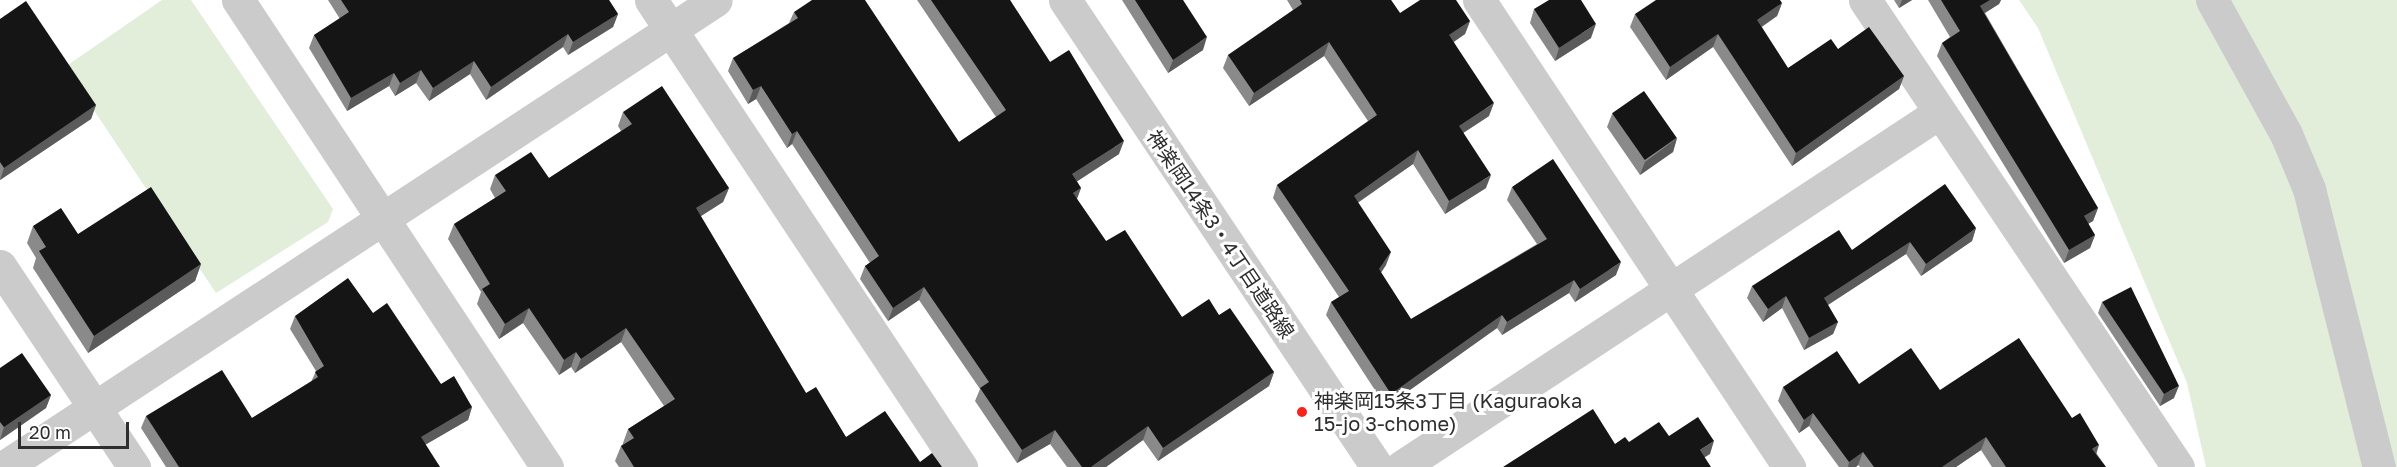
<!DOCTYPE html>
<meta charset="utf-8">
<style>
body{margin:0}
#map{position:relative;width:2397px;height:467px;overflow:hidden;background:#fff;font-family:"Golos Text","Noto Sans JP",sans-serif}
div>[style]{position:absolute}
.green>*{inset:0;background:#e2edda}
.minor>*{height:33px;margin:-16.5px;padding:0 16.5px;transform-origin:16.5px;border-radius:16.5px;background:#cbcbcb}
.wall>*{inset:0;background:#8a8a8a}
.shaded-wall>*{inset:0;background:#5b5b5b}
.building>*{inset:0;background:#151515;transform-origin:0 0}
.dots>*{width:16px;height:16px;translate:-50% -50%;box-sizing:border-box;border:3px solid #fff;border-radius:50%}
span{translate:-50% -50%;white-space:nowrap;text-align:center;line-height:1.15;-webkit-text-stroke:6px #fff;paint-order:stroke}
.street-label{font-size:20px;color:#2e2e2e}
.poi-label{font-size:20px;color:#2e2e2e}
.left{translate:0 -50%;text-align:left}
.scale{position:absolute;left:18px;top:422px;width:111px;height:27px;box-sizing:border-box;border:3px solid #2e2e2e;border-top:0;padding-left:8px;font-size:18px;line-height:21px;white-space:nowrap;color:#2e2e2e;-webkit-text-stroke:4px #fff;paint-order:stroke}
</style>
<div id="map">
<div class="green">
<div style="clip-path:polygon(162px 0,191px 0,333px 209px,328px 222px,216px 293px,65px 67px)"></div>
<div style="clip-path:polygon(2019px 0,2397px 0,2397px 467px,2206px 467px,2187px 383px,2038px 28px)"></div>
</div>
<div class="minor">
<div style="left:238px;top:0;width:560px;rotate:56.51deg"></div>
<div style="left:651px;top:0;width:561px;rotate:56.42deg"></div>
<div style="left:1065px;top:0;width:562px;rotate:56.25deg"></div>
<div style="left:1479px;top:0;width:561px;rotate:56.42deg"></div>
<div style="left:1865px;top:0;width:562px;rotate:56.17deg"></div>
<div style="left:2212px;top:0;width:153px;rotate:61.1deg"></div>
<div style="left:2286px;top:134px;width:60px;rotate:67.3deg"></div>
<div style="left:2309px;top:189px;width:287px;rotate:75.9deg"></div>
<div style="left:0;top:266px;width:242px;rotate:56.3deg"></div>
<div style="left:4px;top:467px;width:851px;rotate:-33.26deg"></div>
<div style="left:1401px;top:467px;width:645px;rotate:-33.37deg"></div>
</div>
<div class="wall">
<div style="clip-path:polygon(328px 0,609px 0,618px 14px,613px 27px,568px 55px,563px 47px,486px 100px,470px 74px,429px 101px,416px 83px,395px 96px,389px 86px,347px 111px,309px 48px,314px 35px,340px 19px)"></div>
<div style="clip-path:polygon(917px 0,1010px 0,1050px 62px,1119px 154px,1077px 181px,1081px 188px,1077px 199px,1106px 241px,1182px 317px,1219px 315px,1274px 372px,1269px 386px,1158px 461px,1143px 440px,1106px 467px,1067px 467px,1050px 444px,1017px 463px,975px 401px,980px 389px,919px 300px,888px 321px,860px 279px,865px 266px,870px 263px,792px 144px,787px 148px,756px 99px,748px 104px,728px 71px,733px 58px,789px 23px,794px 12px,959px 142px,996px 117px)"></div>
<div style="clip-path:polygon(1122px 0,1183px 0,1203px 50px,1168px 73px)"></div>
<div style="clip-path:polygon(1287px 0,1391px 0,1400px 13px,1470px 21px,1465px 34px,1454px 42px,1489px 116px,1463px 133px,1486px 188px,1445px 214px,1413px 164px,1358px 202px,1386px 265px,1381px 273px,1411px 319px,1537px 244px,1507px 200px,1512px 187px,1616px 275px,1575px 302px,1569px 293px,1502px 335px,1497px 328px,1386px 407px,1326px 315px,1331px 302px,1339px 297px,1273px 198px,1277px 185px,1368px 121px,1324px 56px,1249px 106px,1223px 68px,1228px 55px,1293px 10px)"></div>
<div style="clip-path:polygon(1894px 0,1912px 0,1899px 8px)"></div>
<div style="clip-path:polygon(1928px 0,2001px 0,1999px 4px,1985px 13px,2098px 208px,2093px 221px,2088px 224px,2095px 235px,2090px 248px,2064px 263px,1937px 56px,1942px 43px,1950px 37px)"></div>
<div style="clip-path:polygon(1782px 3px,1777px 16px,1762px 27px,1788px 68px,1838px 49px,1904px 76px,1899px 89px,1792px 166px,1713px 47px,1666px 80px,1630px 27px,1635px 14px)"></div>
<div style="clip-path:polygon(1534px 9px,1591px 38px,1555px 61px,1530px 23px)"></div>
<div style="clip-path:polygon(0 19px,96px 105px,91px 119px,0 180px)"></div>
<div style="clip-path:polygon(623px 112px,729px 188px,723px 202px,701px 216px,806px 393px,846px 437px,920px 462px,942px 467px,619px 467px,615px 461px,621px 446px,623px 444px,623px 443px,628px 429px,664px 406px,621px 342px,575px 373px,571px 367px,559px 375px,523px 323px,499px 339px,477px 304px,481px 292px,448px 239px,454px 224px,495px 198px,490px 189px,495px 175px,549px 178px,621px 131px,618px 126px)"></div>
<div style="clip-path:polygon(1612px 114px,1677px 138px,1673px 152px,1640px 175px,1607px 127px)"></div>
<div style="clip-path:polygon(33px 226px,78px 234px,201px 264px,195px 281px,88px 353px,33px 268px,36px 258px,27px 243px)"></div>
<div style="clip-path:polygon(1976px 228px,1972px 241px,1921px 276px,1906px 254px,1828px 305px,1838px 322px,1833px 334px,1804px 350px,1782px 308px,1763px 322px,1747px 298px,1752px 286px,1852px 250px)"></div>
<div style="clip-path:polygon(2102px 302px,2174px 398px,2160px 406px,2098px 313px)"></div>
<div style="clip-path:polygon(373px 313px,441px 384px,472px 407px,468px 420px,425px 445px,440px 467px,166px 467px,141px 428px,146px 416px,252px 418px,311px 382px,316px 371px,290px 329px,295px 316px)"></div>
<div style="clip-path:polygon(0 368px,51px 395px,46px 408px,0 440px)"></div>
<div style="clip-path:polygon(1859px 384px,1940px 390px,2072px 418px,2106px 467px,1992px 467px,1981px 450px,1956px 467px,1860px 467px,1858px 465px,1856px 467px,1839px 467px,1809px 426px,1799px 433px,1778px 401px,1783px 387px)"></div>
</div>
<div class="shaded-wall">
<div style="clip-path:polygon(1902px 0,1912px 0,1899px 8px)"></div>
<div style="clip-path:polygon(1990px 0,2001px 0,1999px 4px,1975px 19px,1980px 6px)"></div>
<div style="clip-path:polygon(1782px 3px,1777px 16px,1752px 33px,1757px 20px)"></div>
<div style="clip-path:polygon(618px 14px,613px 27px,568px 55px,573px 42px)"></div>
<div style="clip-path:polygon(1470px 21px,1465px 34px,1444px 48px,1449px 35px)"></div>
<div style="clip-path:polygon(1596px 24px,1591px 38px,1555px 61px,1559px 48px)"></div>
<div style="clip-path:polygon(568px 34px,563px 47px,486px 100px,491px 87px)"></div>
<div style="clip-path:polygon(1718px 34px,1713px 47px,1666px 80px,1670px 67px)"></div>
<div style="clip-path:polygon(1207px 37px,1203px 50px,1168px 73px,1173px 60px)"></div>
<div style="clip-path:polygon(1329px 42px,1324px 56px,1249px 106px,1254px 93px)"></div>
<div style="clip-path:polygon(474px 61px,470px 74px,429px 101px,433px 88px)"></div>
<div style="clip-path:polygon(421px 70px,416px 83px,395px 96px,400px 83px)"></div>
<div style="clip-path:polygon(394px 73px,389px 86px,347px 111px,351px 98px)"></div>
<div style="clip-path:polygon(1904px 76px,1899px 89px,1792px 166px,1796px 153px)"></div>
<div style="clip-path:polygon(761px 86px,756px 99px,748px 104px,753px 90px)"></div>
<div style="clip-path:polygon(1494px 103px,1489px 116px,1454px 139px,1459px 126px)"></div>
<div style="clip-path:polygon(96px 105px,91px 119px,0 180px,4px 168px)"></div>
<div style="clip-path:polygon(797px 131px,792px 144px,787px 148px,792px 134px)"></div>
<div style="clip-path:polygon(1677px 138px,1673px 152px,1640px 175px,1645px 162px)"></div>
<div style="clip-path:polygon(1124px 141px,1119px 154px,1067px 188px,1072px 174px)"></div>
<div style="clip-path:polygon(1418px 150px,1413px 164px,1349px 209px,1354px 196px)"></div>
<div style="clip-path:polygon(1491px 175px,1486px 188px,1445px 214px,1449px 201px)"></div>
<div style="clip-path:polygon(729px 188px,723px 202px,690px 223px,696px 208px)"></div>
<div style="clip-path:polygon(1081px 188px,1076px 201px,1073px 193px)"></div>
<div style="clip-path:polygon(2098px 208px,2093px 221px,2079px 229px,2084px 216px)"></div>
<div style="clip-path:polygon(1976px 228px,1972px 241px,1921px 276px,1926px 264px)"></div>
<div style="clip-path:polygon(2095px 235px,2090px 248px,2064px 263px,2069px 250px)"></div>
<div style="clip-path:polygon(1910px 242px,1906px 254px,1820px 310px,1824px 298px)"></div>
<div style="clip-path:polygon(1391px 252px,1386px 265px,1374px 282px,1379px 269px)"></div>
<div style="clip-path:polygon(1621px 262px,1616px 275px,1575px 302px,1580px 289px)"></div>
<div style="clip-path:polygon(201px 264px,195px 281px,88px 353px,94px 336px)"></div>
<div style="clip-path:polygon(1574px 280px,1569px 293px,1502px 335px,1507px 322px)"></div>
<div style="clip-path:polygon(924px 287px,919px 300px,888px 321px,893px 308px)"></div>
<div style="clip-path:polygon(1786px 296px,1782px 308px,1763px 322px,1768px 309px)"></div>
<div style="clip-path:polygon(529px 308px,523px 323px,499px 339px,505px 324px)"></div>
<div style="clip-path:polygon(1502px 315px,1497px 328px,1386px 407px,1391px 394px)"></div>
<div style="clip-path:polygon(1838px 322px,1833px 334px,1804px 350px,1809px 338px)"></div>
<div style="clip-path:polygon(626px 328px,621px 342px,575px 373px,581px 359px)"></div>
<div style="clip-path:polygon(576px 352px,571px 367px,559px 375px,564px 360px)"></div>
<div style="clip-path:polygon(1274px 372px,1269px 386px,1158px 461px,1163px 448px)"></div>
<div style="clip-path:polygon(2179px 386px,2174px 398px,2160px 406px,2164px 394px)"></div>
<div style="clip-path:polygon(51px 395px,46px 408px,0 440px,4px 427px)"></div>
<div style="clip-path:polygon(472px 407px,468px 420px,416px 450px,421px 437px)"></div>
<div style="clip-path:polygon(1813px 413px,1809px 426px,1799px 433px,1804px 420px)"></div>
<div style="clip-path:polygon(1148px 426px,1143px 440px,1106px 467px,1091px 467px)"></div>
<div style="clip-path:polygon(1055px 430px,1050px 444px,1017px 463px,1022px 450px)"></div>
<div style="clip-path:polygon(1986px 437px,1981px 450px,1956px 467px,1942px 467px)"></div>
<div style="clip-path:polygon(1714px 441px,1710px 454px,1696px 463px,1700px 450px)"></div>
<div style="clip-path:polygon(2099px 445px,2095px 458px,2092px 449px)"></div>
<div style="clip-path:polygon(1863px 452px,1858px 465px,1856px 467px,1848px 467px,1849px 462px)"></div>
</div>
<div class="building">
<div style="clip-path:polygon(341px 0,609px 0,618px 14px,573px 42px,568px 34px,491px 87px,474px 61px,433px 88px,421px 70px,400px 83px,394px 73px,351px 98px,314px 35px,349px 12px)"></div>
<div style="clip-path:polygon(812px 0,865px 0,959px 142px,1006px 110px,931px 0,1010px 0,1050px 62px,1069px 50px,1124px 141px,1072px 174px,1081px 188px,1073px 193px,1106px 241px,1125px 230px,1182px 317px,1209px 299px,1219px 315px,1230px 308px,1274px 372px,1163px 448px,1148px 426px,1091px 467px,1082px 467px,1055px 430px,1022px 450px,980px 388px,989px 382px,924px 287px,893px 308px,865px 266px,879px 256px,797px 131px,792px 134px,761px 86px,753px 90px,733px 58px,798px 18px,794px 12px)"></div>
<div style="clip-path:polygon(1135px 0,1183px 0,1207px 37px,1173px 60px)"></div>
<div style="clip-path:polygon(1300px 0,1391px 0,1400px 13px,1420px 0,1456px 0,1470px 21px,1449px 35px,1494px 103px,1459px 126px,1491px 175px,1449px 201px,1418px 150px,1354px 196px,1391px 252px,1379px 269px,1411px 319px,1547px 239px,1512px 187px,1553px 159px,1621px 262px,1580px 289px,1574px 280px,1507px 322px,1502px 315px,1391px 394px,1331px 302px,1349px 291px,1277px 185px,1377px 115px,1329px 42px,1254px 93px,1228px 55px,1302px 4px)"></div>
<div style="clip-path:polygon(1549px 0,1581px 0,1596px 24px,1559px 48px,1534px 9px)"></div>
<div style="clip-path:polygon(1656px 0,1780px 0,1782px 3px,1757px 20px,1788px 68px,1831px 39px,1838px 49px,1869px 27px,1904px 76px,1796px 153px,1718px 34px,1670px 67px,1635px 14px)"></div>
<div style="clip-path:polygon(1941px 0,1990px 0,1980px 6px,2098px 208px,2084px 216px,2095px 235px,2069px 250px,1942px 43px,1960px 31px)"></div>
<div style="clip-path:polygon(26px 1px,96px 105px,4px 168px,0 162px,0 19px)"></div>
<div style="clip-path:polygon(662px 86px,729px 188px,696px 208px,806px 393px,816px 387px,846px 437px,885px 411px,920px 462px,932px 453px,942px 467px,634px 467px,621px 446px,634px 438px,628px 429px,675px 399px,626px 328px,581px 359px,576px 352px,564px 360px,529px 308px,505px 324px,482px 289px,490px 284px,454px 224px,506px 191px,495px 175px,531px 152px,549px 178px,632px 124px,623px 112px)"></div>
<div style="left:1644px;top:91px;width:57px;height:39px;rotate:55deg"></div>
<div style="clip-path:polygon(1945px 184px,1976px 228px,1926px 264px,1910px 242px,1824px 298px,1838px 322px,1809px 338px,1786px 296px,1768px 309px,1752px 286px,1839px 230px,1852px 250px)"></div>
<div style="clip-path:polygon(151px 187px,201px 264px,94px 336px,39px 251px,46px 247px,33px 226px,61px 208px,78px 234px)"></div>
<div style="clip-path:polygon(348px 278px,373px 313px,387px 303px,441px 384px,454px 376px,472px 407px,421px 437px,440px 467px,179px 467px,146px 416px,222px 370px,252px 418px,318px 377px,315px 372px,324px 366px,295px 316px)"></div>
<div style="clip-path:polygon(2131px 287px,2179px 386px,2164px 394px,2102px 302px)"></div>
<div style="clip-path:polygon(2019px 338px,2072px 418px,2080px 413px,2099px 445px,2092px 449px,2106px 467px,2006px 467px,1986px 437px,1942px 467px,1874px 467px,1863px 452px,1849px 462px,1813px 413px,1804px 420px,1783px 387px,1837px 351px,1859px 384px,1911px 348px,1940px 390px)"></div>
<div style="clip-path:polygon(22px 353px,51px 395px,4px 427px,0 422px,0 368px)"></div>
<div style="clip-path:polygon(1593px 409px,1615px 444px,1625px 437px,1629px 442px,1659px 422px,1669px 436px,1698px 417px,1714px 441px,1700px 450px,1711px 467px,1503px 467px)"></div>
</div>
<div class="dots">
<div style="left:1302px;top:412px;background:#f7241e"></div>
</div>
<div class="street-label">
<span style="left:1221px;top:234px;rotate:56deg">神楽岡14条3・4丁目道路線</span>
</div>
<div class="poi-label">
<span class="left" style="left:1314px;top:412px">神楽岡15条3丁目 (Kaguraoka<br>15-jo 3-chome)</span>
</div>
<div class="scale">20 m</div>
</div>
